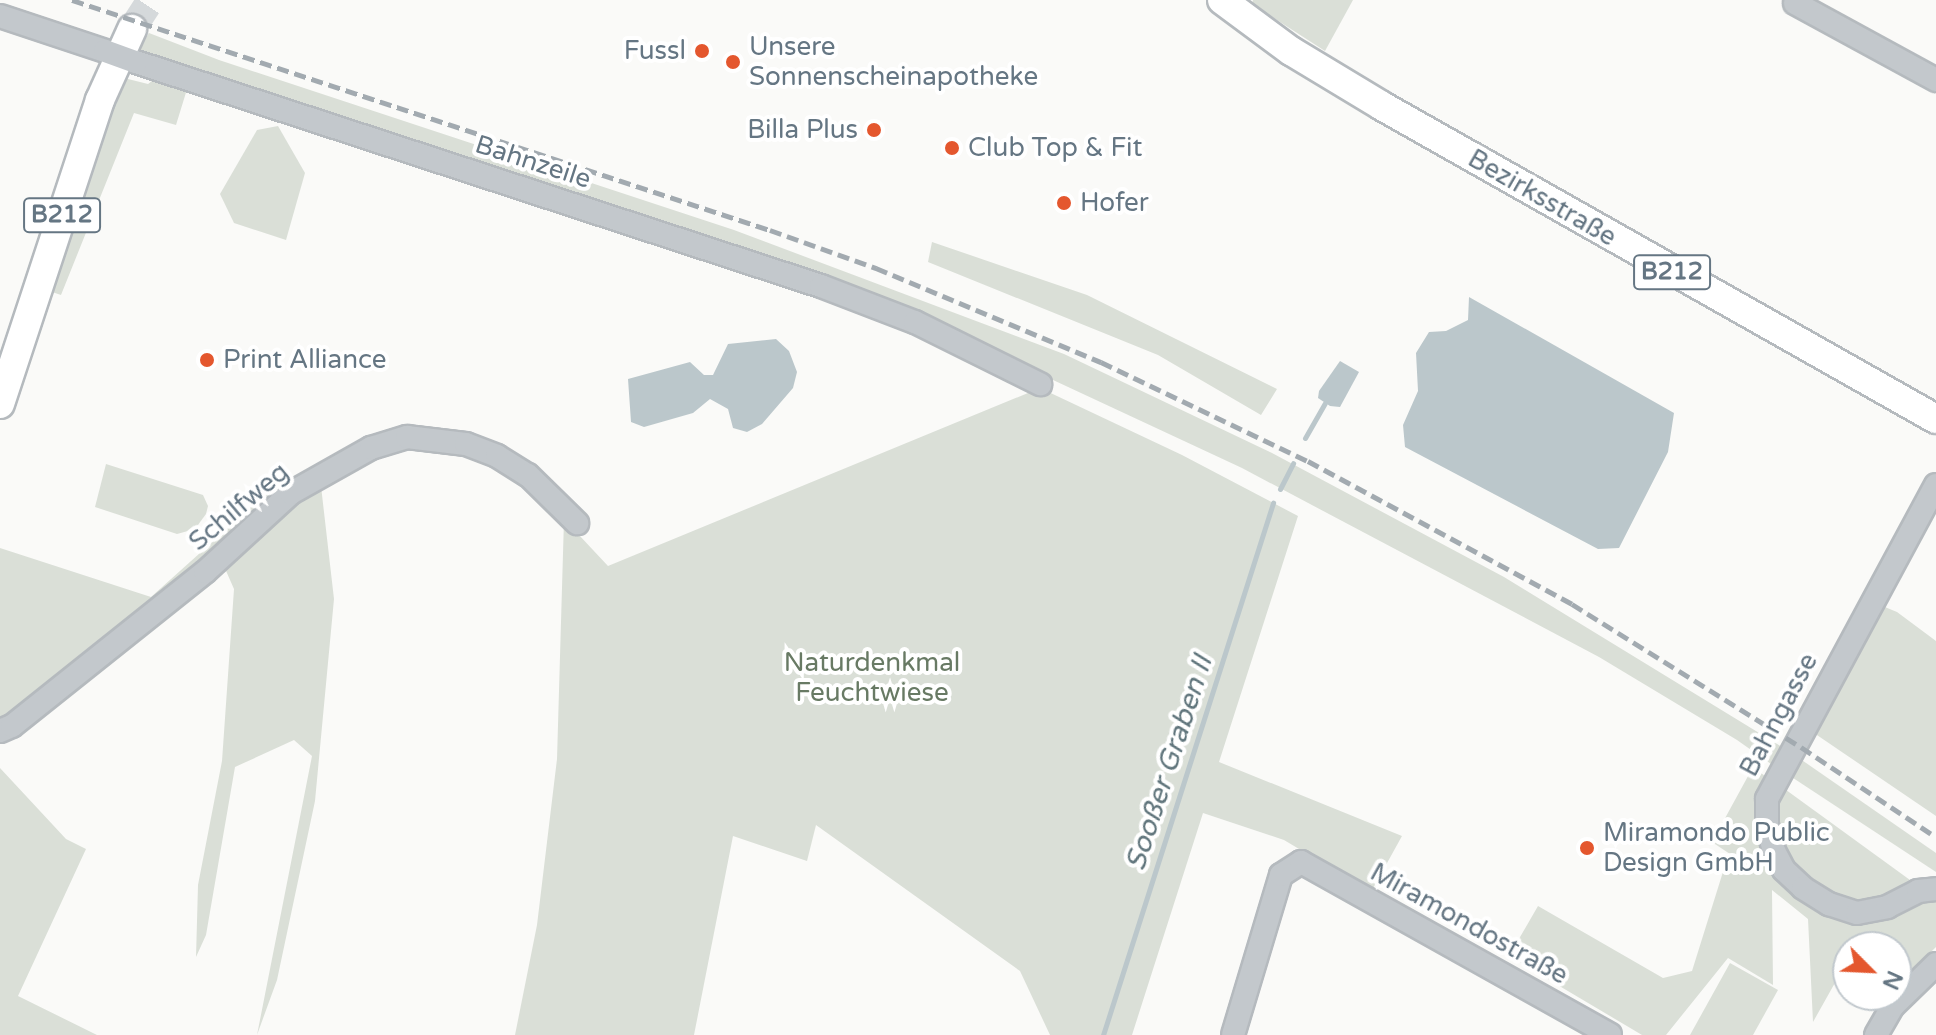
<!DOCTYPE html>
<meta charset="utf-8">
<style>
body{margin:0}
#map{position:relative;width:1936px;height:1035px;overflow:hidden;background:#fafaf8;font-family:"Varela Round",sans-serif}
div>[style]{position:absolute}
.green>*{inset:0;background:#dadfd7}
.water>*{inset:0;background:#bbc7cb}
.stream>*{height:5px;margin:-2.5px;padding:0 2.5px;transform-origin:2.5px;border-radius:2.5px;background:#bbc7cb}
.major-tunnel>*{height:28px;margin-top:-14px;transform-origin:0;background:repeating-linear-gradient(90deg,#d5d9db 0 28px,transparent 0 42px)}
.roads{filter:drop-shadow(2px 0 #b5babe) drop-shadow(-2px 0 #b5babe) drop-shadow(0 2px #b5babe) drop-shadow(0 -2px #b5babe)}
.minor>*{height:22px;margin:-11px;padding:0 11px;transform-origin:11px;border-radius:11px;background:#c3c8cc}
.major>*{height:28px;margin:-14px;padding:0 14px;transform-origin:14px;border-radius:14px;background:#fff}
.rail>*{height:5px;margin-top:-2.5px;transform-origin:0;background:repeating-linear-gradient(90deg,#a2aab0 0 12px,transparent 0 18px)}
.minor-bridge>*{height:22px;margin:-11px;padding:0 11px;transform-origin:11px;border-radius:11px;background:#c3c8cc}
.dots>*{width:22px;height:22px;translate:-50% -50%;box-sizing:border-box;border:4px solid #fff;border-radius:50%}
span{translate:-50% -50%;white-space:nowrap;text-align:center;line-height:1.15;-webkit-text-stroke:8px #fff;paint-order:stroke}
.shield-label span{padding:2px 6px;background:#fff;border:2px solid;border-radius:6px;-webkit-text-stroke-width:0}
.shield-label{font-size:24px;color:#657683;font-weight:700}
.poi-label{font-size:26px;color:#657683}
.left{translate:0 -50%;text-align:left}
.right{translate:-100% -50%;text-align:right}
.street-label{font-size:26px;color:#657683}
.park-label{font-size:26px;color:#687a64}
.water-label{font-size:28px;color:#60757c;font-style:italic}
.north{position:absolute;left:1832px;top:931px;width:80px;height:80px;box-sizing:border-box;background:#fff;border:2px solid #c1c8cd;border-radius:50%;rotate:114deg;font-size:22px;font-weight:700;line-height:32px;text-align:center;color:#657683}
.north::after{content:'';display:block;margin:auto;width:28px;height:36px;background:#e4572e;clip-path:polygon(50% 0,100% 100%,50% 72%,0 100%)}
</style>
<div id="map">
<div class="green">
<div style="clip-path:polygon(1253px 0,1353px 0,1325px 51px,1252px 4px)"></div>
<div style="clip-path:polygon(149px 33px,219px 60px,734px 230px,1064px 354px,1272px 453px,1504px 577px,1782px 747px,1771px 764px,1737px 740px,1599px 657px,1242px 468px,851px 286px,136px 54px)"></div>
<div style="clip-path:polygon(157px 77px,188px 86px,176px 125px,134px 113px,61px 295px,52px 292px,111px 106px,124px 78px,148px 84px)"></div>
<div style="clip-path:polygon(278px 126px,305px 173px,286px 240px,234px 223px,220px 194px,257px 130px)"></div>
<div style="clip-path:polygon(932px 242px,1087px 295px,1277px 389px,1261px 415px,1158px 355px,928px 262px)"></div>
<div style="clip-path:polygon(1040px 388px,1182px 455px,1298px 516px,1219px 762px,1402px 836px,1371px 892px,1284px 840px,1203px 813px,1132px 1035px,1050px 1035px,1020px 971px,816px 825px,807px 861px,733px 836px,694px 1035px,515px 1035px,537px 925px,557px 759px,564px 519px,608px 566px)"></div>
<div style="clip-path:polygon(106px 464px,203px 495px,208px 506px,206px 514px,195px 529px,177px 534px,95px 507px)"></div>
<div style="clip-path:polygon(321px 486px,334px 599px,315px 801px,277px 980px,257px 1035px,312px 756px,294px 740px,235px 767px,206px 935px,196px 957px,198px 885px,222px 761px,234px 589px,223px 564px,257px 529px)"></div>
<div style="clip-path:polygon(269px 491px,275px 498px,23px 714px,0 718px,0 548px,151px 597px)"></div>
<div style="clip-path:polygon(1880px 605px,1897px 612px,1936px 641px,1936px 816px,1811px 731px)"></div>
<div style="clip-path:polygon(1796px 756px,1936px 853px,1936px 872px,1787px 774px)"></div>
<div style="clip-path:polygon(1753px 767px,1765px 776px,1756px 807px,1759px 835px,1772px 866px,1865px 921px,1890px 918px,1916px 903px,1936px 899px,1936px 947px,1896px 986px,1896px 947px,1848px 947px,1848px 966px,1845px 965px,1813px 1022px,1808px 919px,1772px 890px,1773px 985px,1728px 958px,1666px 1035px,1642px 1035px,1509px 956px,1538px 906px,1663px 978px,1692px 971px,1727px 859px,1733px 856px,1712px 842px)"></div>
<div style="clip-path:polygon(0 768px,66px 839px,86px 849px,18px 996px,97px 1035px,0 1035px)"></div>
<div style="clip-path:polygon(1782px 787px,1910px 880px,1908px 887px,1873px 902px,1855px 902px,1829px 894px,1801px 874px,1781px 843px,1776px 806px)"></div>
<div style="clip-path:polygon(1730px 963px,1778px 990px,1753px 1035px,1690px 1035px)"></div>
</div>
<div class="water">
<div style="clip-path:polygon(1469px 297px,1674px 413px,1668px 452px,1619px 548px,1598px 549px,1405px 447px,1403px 425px,1418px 391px,1416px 353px,1429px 332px,1446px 331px,1468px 320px)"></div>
<div style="clip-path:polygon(776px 339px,789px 351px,797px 372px,793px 388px,762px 424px,747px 432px,733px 428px,728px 409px,710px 399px,693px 413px,644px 427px,631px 422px,628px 379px,690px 362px,704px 375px,713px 375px,728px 344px)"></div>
<div style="clip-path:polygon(1340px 361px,1359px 372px,1340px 407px,1330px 406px,1318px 398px,1319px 391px)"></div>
</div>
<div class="stream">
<div style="left:1305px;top:438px;width:40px;rotate:-60.3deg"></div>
<div style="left:1280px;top:489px;width:29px;rotate:-63deg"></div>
<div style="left:1103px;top:1035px;width:559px;rotate:-72.28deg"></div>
</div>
<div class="major-tunnel">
<div style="left:132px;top:29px;width:35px;rotate:-57deg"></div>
</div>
<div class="roads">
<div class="minor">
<div style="left:1795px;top:3px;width:161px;rotate:28.6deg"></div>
<div style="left:0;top:16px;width:111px;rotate:18.4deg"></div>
<div style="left:136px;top:62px;width:721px;rotate:18.11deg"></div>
<div style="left:821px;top:286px;width:101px;rotate:21deg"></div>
<div style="left:915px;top:322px;width:140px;rotate:26.4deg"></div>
<div style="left:1936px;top:485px;width:357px;rotate:118.3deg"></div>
<div style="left:1767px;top:799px;width:26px;rotate:90deg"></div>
<div style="left:1767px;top:825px;width:27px;rotate:75deg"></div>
<div style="left:1774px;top:851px;width:21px;rotate:62deg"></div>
<div style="left:1784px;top:870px;width:26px;rotate:43deg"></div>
<div style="left:1803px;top:888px;width:31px;rotate:32deg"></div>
<div style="left:1829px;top:904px;width:29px;rotate:18deg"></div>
<div style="left:1857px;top:913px;width:31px;rotate:-11deg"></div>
<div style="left:1887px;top:907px;width:35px;rotate:-27deg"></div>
<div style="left:1918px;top:891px;width:18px;rotate:-6deg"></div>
<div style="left:0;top:731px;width:13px;rotate:-23deg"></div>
<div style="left:12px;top:726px;width:247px;rotate:-38.6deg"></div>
<div style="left:205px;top:572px;width:117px;rotate:-42.6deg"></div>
<div style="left:291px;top:493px;width:92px;rotate:-29.4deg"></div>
<div style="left:371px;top:448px;width:38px;rotate:-17deg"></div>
<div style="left:407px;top:437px;width:59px;rotate:6.8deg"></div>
<div style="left:466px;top:444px;width:33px;rotate:21deg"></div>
<div style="left:497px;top:456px;width:36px;rotate:32deg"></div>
<div style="left:528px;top:475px;width:69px;rotate:44.4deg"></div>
<div style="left:1233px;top:1035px;width:167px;rotate:-73.3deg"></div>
<div style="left:1281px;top:875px;width:24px;rotate:-33deg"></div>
<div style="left:1301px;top:862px;width:354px;rotate:29.2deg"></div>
<div style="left:1876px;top:1035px;width:34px;rotate:-60deg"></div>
<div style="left:1893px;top:1006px;width:60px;rotate:-44.3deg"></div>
</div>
<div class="major">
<div style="left:1222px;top:0;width:86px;rotate:36.5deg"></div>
<div style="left:1291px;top:51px;width:106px;rotate:31.1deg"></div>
<div style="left:1382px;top:106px;width:636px;rotate:29.47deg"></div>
<div style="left:0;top:404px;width:320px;rotate:-71.8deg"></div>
<div style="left:100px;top:100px;width:78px;rotate:-65.7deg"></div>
</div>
</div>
<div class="rail">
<div style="left:72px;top:0;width:735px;rotate:18.24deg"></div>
<div style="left:770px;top:230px;width:113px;rotate:19.7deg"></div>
<div style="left:876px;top:268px;width:244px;rotate:22.7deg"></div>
<div style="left:1101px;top:362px;width:229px;rotate:25.6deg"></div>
<div style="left:1308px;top:461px;width:300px;rotate:28.4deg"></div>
<div style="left:1572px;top:604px;width:270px;rotate:32deg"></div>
<div style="left:1801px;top:747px;width:162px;rotate:33.7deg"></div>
</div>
<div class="minor-bridge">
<div style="left:105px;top:51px;width:33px;rotate:20deg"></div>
</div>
<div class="dots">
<div style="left:702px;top:51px;background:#e4572e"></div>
<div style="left:733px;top:62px;background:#e4572e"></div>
<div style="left:874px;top:130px;background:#e4572e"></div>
<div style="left:952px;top:148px;background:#e4572e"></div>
<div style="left:1064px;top:203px;background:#e4572e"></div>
<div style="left:207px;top:360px;background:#e4572e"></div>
<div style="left:1587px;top:848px;background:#e4572e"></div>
</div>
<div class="shield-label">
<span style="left:62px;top:215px">B212</span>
<span style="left:1672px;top:272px">B212</span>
</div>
<div class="poi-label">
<span class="left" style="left:749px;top:62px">Unsere<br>Sonnenscheinapotheke</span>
<span class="right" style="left:686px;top:51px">Fussl</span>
<span class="right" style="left:858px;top:130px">Billa Plus</span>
<span class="left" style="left:968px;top:148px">Club Top &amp; Fit</span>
<span class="left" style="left:1080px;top:203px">Hofer</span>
<span class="left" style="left:223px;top:360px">Print Alliance</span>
<span class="left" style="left:1603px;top:848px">Miramondo Public<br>Design GmbH</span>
</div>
<div class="street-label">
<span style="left:533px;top:162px;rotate:18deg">Bahnzeile</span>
<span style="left:1542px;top:198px;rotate:30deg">Bezirksstraße</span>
<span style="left:239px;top:507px;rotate:-40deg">Schilfweg</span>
<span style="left:1779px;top:715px;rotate:-62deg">Bahngasse</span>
<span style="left:1469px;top:924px;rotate:29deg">Miramondostraße</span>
</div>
<div class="park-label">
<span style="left:872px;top:678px">Naturdenkmal<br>Feuchtwiese</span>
</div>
<div class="water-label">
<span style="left:1169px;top:763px;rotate:-72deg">Sooßer Graben II</span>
</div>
<div class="north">N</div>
</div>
